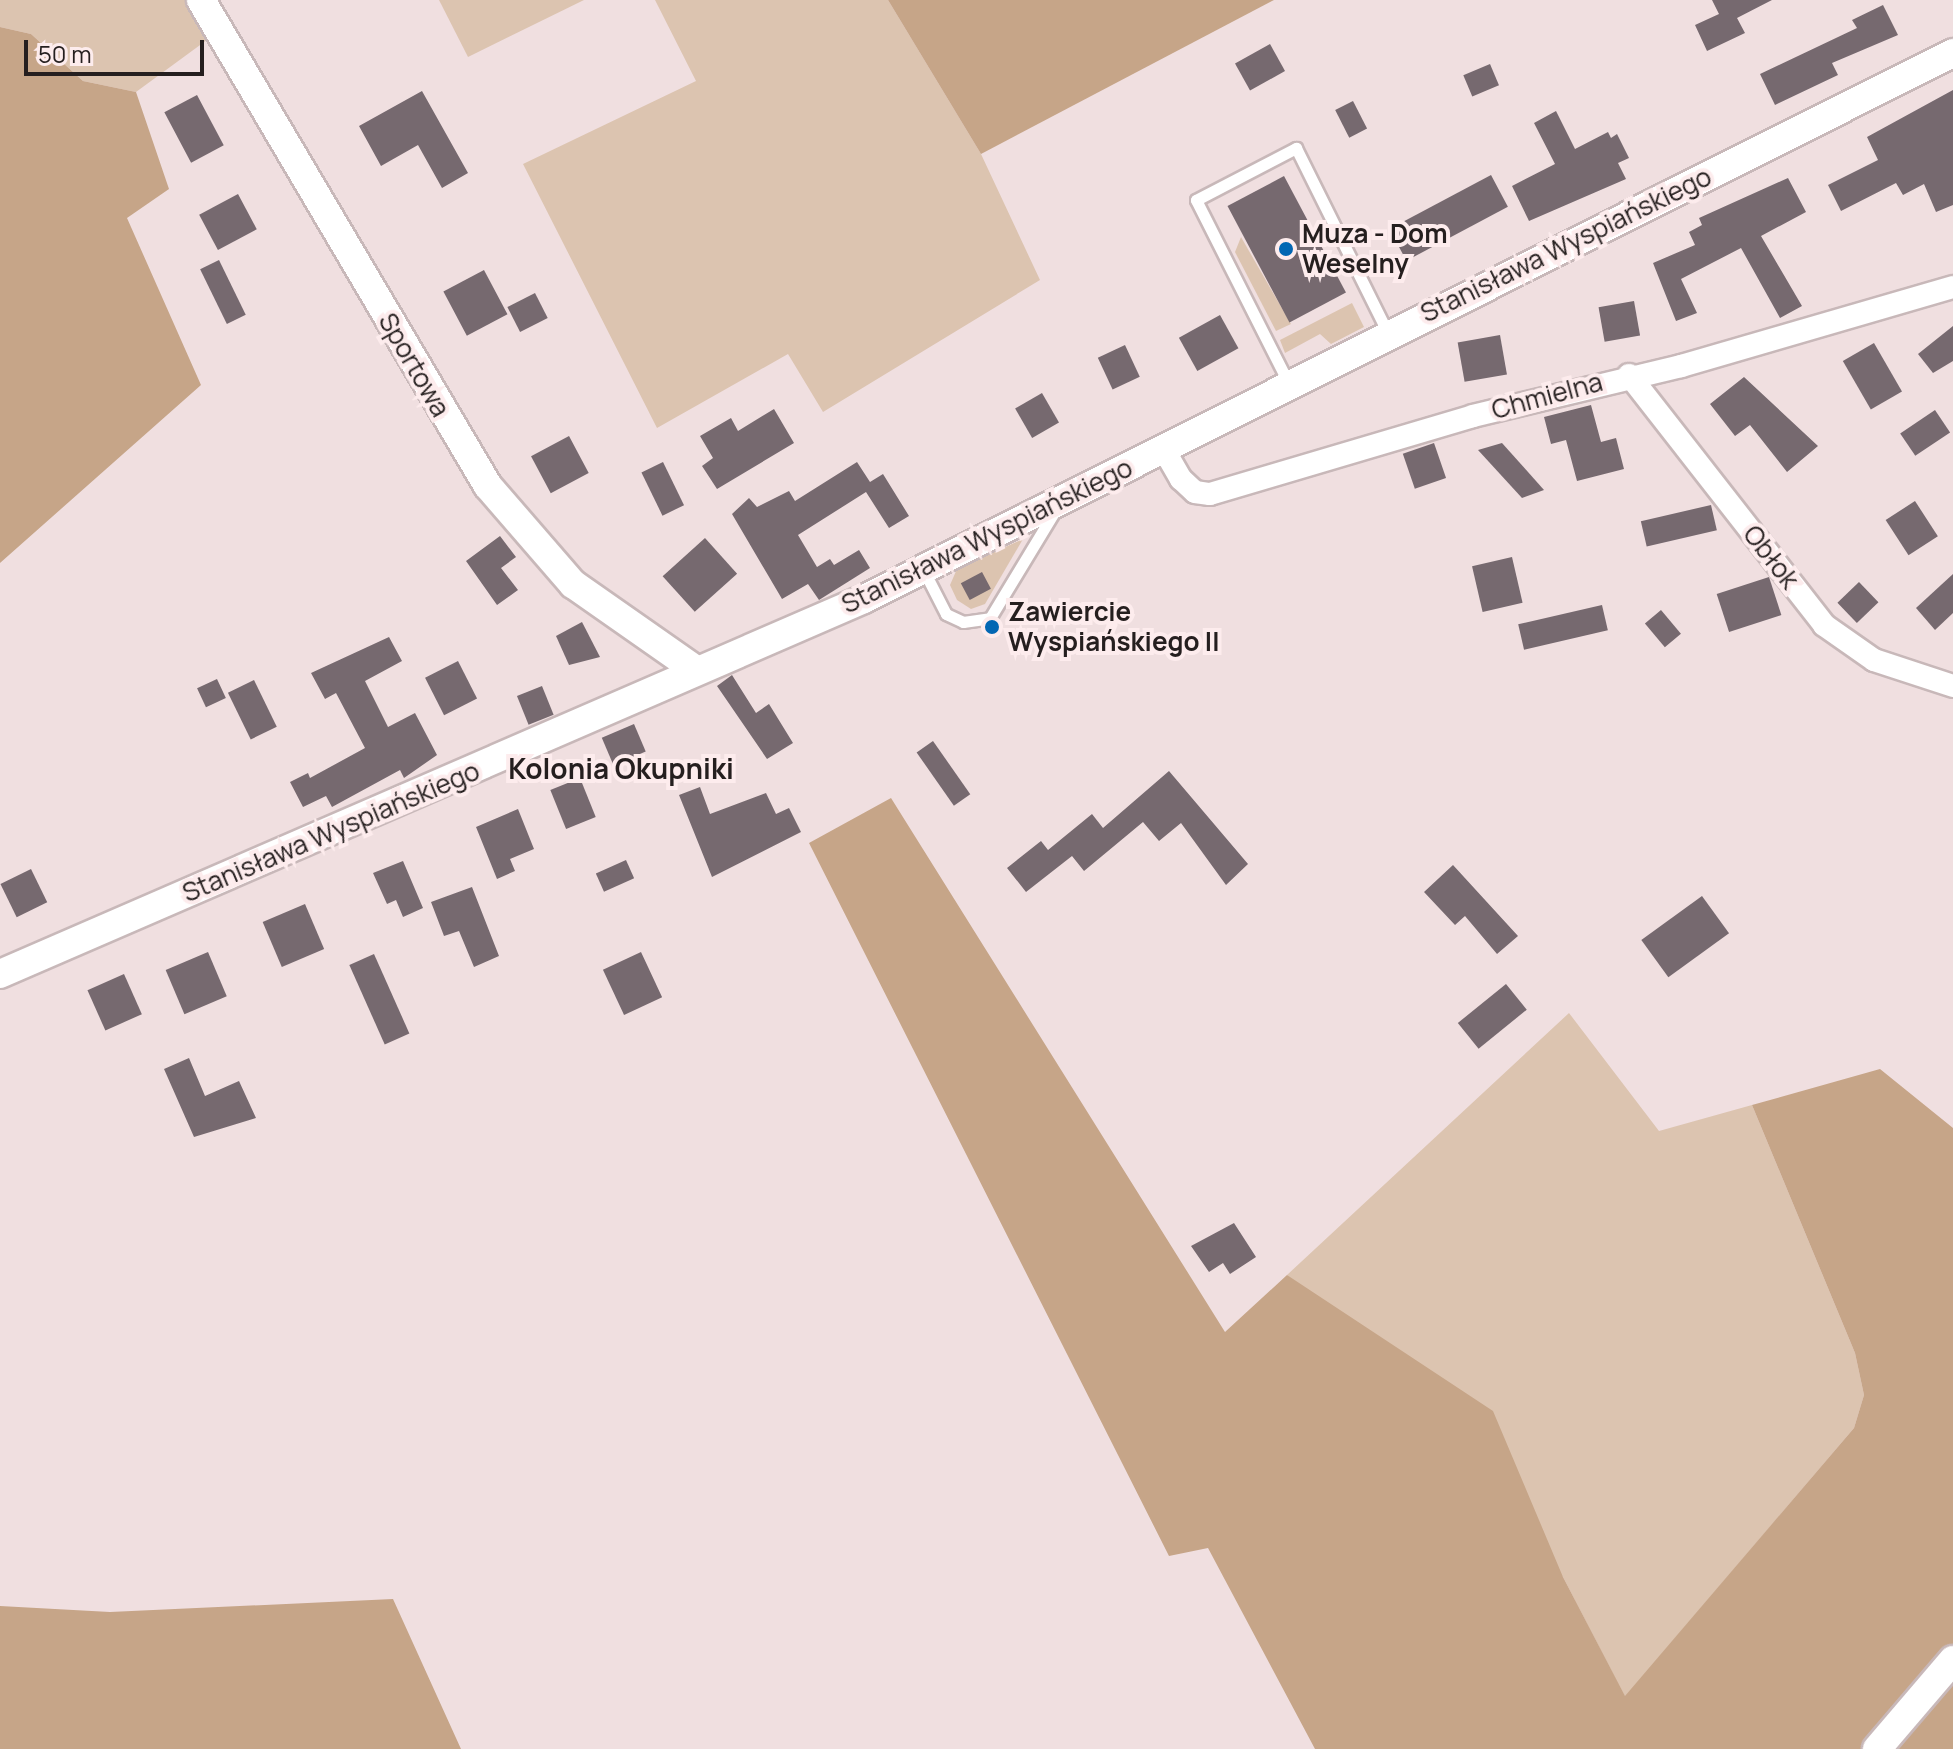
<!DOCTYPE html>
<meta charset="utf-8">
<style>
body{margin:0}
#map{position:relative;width:1953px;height:1749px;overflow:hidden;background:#f0dfe0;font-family:Manrope,sans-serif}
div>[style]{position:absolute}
.green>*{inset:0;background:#dcc4b0}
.forest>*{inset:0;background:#c6a588}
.building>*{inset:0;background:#76696f;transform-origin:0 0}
.roads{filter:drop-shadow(2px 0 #c8b8b9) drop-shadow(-2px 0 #c8b8b9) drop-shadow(0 2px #c8b8b9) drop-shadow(0 -2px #c8b8b9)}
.service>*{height:11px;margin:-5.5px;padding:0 5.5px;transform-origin:5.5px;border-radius:5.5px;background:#fff}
.minor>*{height:22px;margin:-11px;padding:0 11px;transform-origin:11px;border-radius:11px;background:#fff}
.tertiary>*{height:28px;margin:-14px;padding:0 14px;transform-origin:14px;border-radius:14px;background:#fff}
.dots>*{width:22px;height:22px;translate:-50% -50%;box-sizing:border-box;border:4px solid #fdeced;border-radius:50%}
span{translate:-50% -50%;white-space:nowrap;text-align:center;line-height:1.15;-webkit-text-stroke:8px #fdeced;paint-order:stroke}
.poi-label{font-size:26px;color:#251f1f;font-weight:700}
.left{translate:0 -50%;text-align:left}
.street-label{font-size:26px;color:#251f1f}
.neighbourhood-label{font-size:28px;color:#251f1f;font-weight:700}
.scale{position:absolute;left:24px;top:40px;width:180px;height:36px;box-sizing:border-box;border:4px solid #251f1f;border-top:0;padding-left:10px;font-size:24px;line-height:28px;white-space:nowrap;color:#251f1f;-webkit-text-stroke:6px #fdeced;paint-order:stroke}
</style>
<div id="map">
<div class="green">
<div style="clip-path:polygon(0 0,188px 0,211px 37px,136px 92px,83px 81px,31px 34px,0 27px)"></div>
<div style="clip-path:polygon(439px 0,584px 0,468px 57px)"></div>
<div style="clip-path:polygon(655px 0,888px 0,981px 154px,1040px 280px,823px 412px,788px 354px,657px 428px,523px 164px,696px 81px)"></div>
<div style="clip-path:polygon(1241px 237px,1291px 324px,1276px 331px,1235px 252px)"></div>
<div style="clip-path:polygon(1352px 303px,1364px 327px,1331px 344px,1320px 334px,1285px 353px,1280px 340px)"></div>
<div style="clip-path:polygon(1023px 539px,985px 604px,971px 609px,957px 600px,950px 585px,957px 569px)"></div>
<div style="clip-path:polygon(1569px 1013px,1659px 1131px,1752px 1105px,1855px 1353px,1864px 1395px,1854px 1428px,1625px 1697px,1563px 1577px,1287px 1275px)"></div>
</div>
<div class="forest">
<div style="clip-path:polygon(888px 0,1274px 0,981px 154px)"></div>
<div style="clip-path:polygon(0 27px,31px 34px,83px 81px,136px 92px,169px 189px,127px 218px,201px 385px,0 563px)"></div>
<div style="clip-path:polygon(891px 798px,1225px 1332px,1287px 1275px,1493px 1411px,1563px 1577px,1625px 1696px,1854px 1428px,1864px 1395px,1855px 1353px,1752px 1105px,1880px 1069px,1953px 1128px,1953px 1749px,1315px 1749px,1208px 1548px,1169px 1556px,809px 843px)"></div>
<div style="clip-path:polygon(393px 1599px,461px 1749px,0 1749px,0 1606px,110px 1612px)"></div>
</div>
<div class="building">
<div style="clip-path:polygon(1712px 0,1772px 0,1737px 18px,1745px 33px,1707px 51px,1695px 25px,1719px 14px)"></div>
<div style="clip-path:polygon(1883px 5px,1898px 35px,1832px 63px,1838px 75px,1775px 105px,1760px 74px,1857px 28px,1852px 20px)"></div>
<div style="left:1270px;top:44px;width:31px;height:40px;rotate:61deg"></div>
<div style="left:1490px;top:64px;width:23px;height:29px;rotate:67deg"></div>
<div style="clip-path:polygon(1953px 90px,1953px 205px,1936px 212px,1924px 184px,1903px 195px,1896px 183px,1841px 211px,1828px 185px,1878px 160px,1867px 137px)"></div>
<div style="clip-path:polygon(422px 91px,468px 173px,442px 188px,418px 145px,381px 166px,359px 126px)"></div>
<div style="left:197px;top:95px;width:57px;height:37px;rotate:62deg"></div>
<div style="left:1353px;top:101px;width:31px;height:20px;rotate:63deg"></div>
<div style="clip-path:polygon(1556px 111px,1575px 149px,1608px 132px,1611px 138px,1617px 134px,1629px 158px,1618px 163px,1626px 179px,1529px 221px,1512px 186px,1555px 164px,1534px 123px)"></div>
<div style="left:1491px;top:175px;width:36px;height:115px;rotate:62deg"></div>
<div style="left:1284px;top:176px;width:132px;height:64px;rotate:62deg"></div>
<div style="clip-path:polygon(1788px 178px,1806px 212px,1761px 236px,1802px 306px,1780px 318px,1741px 248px,1681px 279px,1697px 313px,1676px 321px,1653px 263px,1695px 245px,1689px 232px,1702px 225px,1699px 218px)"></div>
<div style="left:238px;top:194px;width:40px;height:44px;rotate:62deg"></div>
<div style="left:219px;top:260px;width:61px;height:21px;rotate:64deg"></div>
<div style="left:484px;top:270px;width:50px;height:46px;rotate:62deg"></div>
<div style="left:535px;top:293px;width:28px;height:31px;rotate:63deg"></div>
<div style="left:1634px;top:301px;width:35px;height:36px;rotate:80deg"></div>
<div style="left:1220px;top:315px;width:38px;height:47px;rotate:61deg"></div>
<div style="clip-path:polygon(1953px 326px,1953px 361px,1933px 373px,1918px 354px)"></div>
<div style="left:1500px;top:335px;width:40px;height:43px;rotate:80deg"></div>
<div style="left:1874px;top:343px;width:56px;height:36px;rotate:60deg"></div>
<div style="left:1125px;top:345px;width:35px;height:30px;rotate:65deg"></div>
<div style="clip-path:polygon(1744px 377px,1818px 446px,1787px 472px,1750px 425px,1735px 436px,1710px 404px)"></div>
<div style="left:1042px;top:393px;width:34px;height:31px;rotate:60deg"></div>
<div style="clip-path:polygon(1591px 405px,1601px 442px,1616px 438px,1624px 469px,1577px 481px,1566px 440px,1551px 444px,1544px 417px)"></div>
<div style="clip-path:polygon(774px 409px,794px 443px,717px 489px,702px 466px,713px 458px,700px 436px,731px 418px,738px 431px)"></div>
<div style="left:1935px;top:410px;width:27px;height:42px;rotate:56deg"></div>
<div style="left:569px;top:436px;width:42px;height:43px;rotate:62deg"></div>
<div style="left:1434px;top:443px;width:37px;height:33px;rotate:71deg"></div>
<div style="clip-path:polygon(1502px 443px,1544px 490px,1522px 498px,1478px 450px)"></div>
<div style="left:663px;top:462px;width:48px;height:24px;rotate:64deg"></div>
<div style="clip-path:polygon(857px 462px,870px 482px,883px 474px,909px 516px,889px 528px,866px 492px,798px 535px,817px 567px,830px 559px,834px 565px,859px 550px,870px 568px,819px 600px,808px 584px,782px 599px,732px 514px,749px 498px,757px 507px,789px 491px,795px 501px)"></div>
<div style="left:1915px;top:501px;width:42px;height:35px;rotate:57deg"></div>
<div style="left:1711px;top:505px;width:26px;height:72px;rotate:77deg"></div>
<div style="clip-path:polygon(500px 536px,516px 557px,501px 568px,518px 590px,497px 605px,466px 561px)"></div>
<div style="left:705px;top:538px;width:48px;height:57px;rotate:48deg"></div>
<div style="left:1512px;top:557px;width:47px;height:41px;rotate:77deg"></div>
<div style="left:982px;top:572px;width:19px;height:24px;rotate:62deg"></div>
<div style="clip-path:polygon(1953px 574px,1953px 613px,1935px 630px,1916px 608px)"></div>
<div style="left:1769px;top:577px;width:40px;height:55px;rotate:72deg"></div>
<div style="left:1859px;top:582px;width:28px;height:30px;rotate:46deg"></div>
<div style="left:1602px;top:605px;width:26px;height:86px;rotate:77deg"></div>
<div style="left:1661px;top:610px;width:31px;height:21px;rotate:50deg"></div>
<div style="clip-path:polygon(582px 622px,600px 657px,569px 665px,556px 636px)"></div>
<div style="clip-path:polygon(389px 637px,402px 661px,365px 681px,388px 727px,415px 713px,437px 755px,404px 778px,400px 770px,332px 807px,326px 796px,303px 807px,290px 782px,308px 773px,310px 778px,365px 748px,336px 693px,325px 699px,311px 673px)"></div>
<div style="left:458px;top:661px;width:42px;height:37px;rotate:63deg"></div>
<div style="clip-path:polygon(732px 675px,756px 713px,769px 704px,793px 743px,767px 759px,717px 686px)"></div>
<div style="left:217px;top:679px;width:21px;height:22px;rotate:65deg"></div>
<div style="left:254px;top:680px;width:52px;height:29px;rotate:64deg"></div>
<div style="left:542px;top:686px;width:31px;height:27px;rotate:68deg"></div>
<div style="left:634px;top:724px;width:30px;height:35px;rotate:67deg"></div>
<div style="left:933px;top:741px;width:65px;height:20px;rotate:55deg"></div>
<div style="clip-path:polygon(1169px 771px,1248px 864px,1226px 885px,1181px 823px,1159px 841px,1143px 822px,1084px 871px,1072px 856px,1026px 892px,1007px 868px,1041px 841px,1048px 850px,1092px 814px,1103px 828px)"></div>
<div style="left:580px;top:778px;width:42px;height:32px;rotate:68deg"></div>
<div style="clip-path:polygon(700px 787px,710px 814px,766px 793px,776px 814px,789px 808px,801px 832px,712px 877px,679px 795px)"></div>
<div style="clip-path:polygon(518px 809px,534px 849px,510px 859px,515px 871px,497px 879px,476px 827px)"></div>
<div style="left:626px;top:860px;width:20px;height:33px;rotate:66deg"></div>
<div style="clip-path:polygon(403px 861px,423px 908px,403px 917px,396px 900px,387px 904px,373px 873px)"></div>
<div style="clip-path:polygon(1453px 865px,1518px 936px,1497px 954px,1465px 916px,1455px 925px,1424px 892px)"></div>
<div style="left:31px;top:869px;width:37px;height:34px;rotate:64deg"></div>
<div style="clip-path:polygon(472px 887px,499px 956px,474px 967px,459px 931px,444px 936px,431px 902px)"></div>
<div style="left:1702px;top:896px;width:46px;height:75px;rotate:54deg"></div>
<div style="left:305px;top:904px;width:49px;height:46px;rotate:67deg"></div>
<div style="left:208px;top:952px;width:48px;height:46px;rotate:67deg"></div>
<div style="left:641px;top:952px;width:50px;height:42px;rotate:65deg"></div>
<div style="left:374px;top:954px;width:87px;height:27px;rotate:66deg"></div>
<div style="left:124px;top:974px;width:44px;height:40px;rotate:66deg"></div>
<div style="left:1506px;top:984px;width:33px;height:62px;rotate:51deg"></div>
<div style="clip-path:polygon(189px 1058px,205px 1096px,239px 1081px,256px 1118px,194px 1137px,164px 1069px)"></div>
<div style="clip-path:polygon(1234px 1223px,1256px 1257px,1230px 1274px,1223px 1263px,1209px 1272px,1191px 1246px)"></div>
</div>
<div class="roads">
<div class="service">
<div style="left:1288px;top:382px;width:204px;rotate:-116.8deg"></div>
<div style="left:1196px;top:200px;width:113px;rotate:-27.5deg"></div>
<div style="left:1296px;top:148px;width:207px;rotate:63.6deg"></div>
<div style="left:924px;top:571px;width:48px;rotate:62.9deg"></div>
<div style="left:946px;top:614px;width:19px;rotate:25deg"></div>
<div style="left:963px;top:622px;width:27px;rotate:-8deg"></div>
<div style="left:990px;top:618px;width:122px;rotate:-58.8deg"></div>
</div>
<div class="minor">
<div style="left:1629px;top:375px;width:317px;rotate:52deg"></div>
<div style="left:1824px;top:625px;width:61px;rotate:35deg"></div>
<div style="left:1874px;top:660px;width:83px;rotate:18.2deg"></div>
<div style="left:1163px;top:448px;width:36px;rotate:60deg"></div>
<div style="left:1181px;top:479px;width:19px;rotate:43deg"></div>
<div style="left:1195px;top:492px;width:15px;rotate:8deg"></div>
<div style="left:1210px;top:494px;width:274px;rotate:-16.5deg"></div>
<div style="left:1473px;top:416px;width:214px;rotate:-13.5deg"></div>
<div style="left:1681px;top:366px;width:283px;rotate:-16.2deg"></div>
</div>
<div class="tertiary">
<div style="left:201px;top:0;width:564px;rotate:59.44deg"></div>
<div style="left:488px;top:486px;width:130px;rotate:49.1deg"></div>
<div style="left:573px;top:584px;width:150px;rotate:35deg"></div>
<div style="left:0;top:974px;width:942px;rotate:-23.46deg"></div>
<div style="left:864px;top:599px;width:1218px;rotate:-26.63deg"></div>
<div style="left:1877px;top:1749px;width:117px;rotate:-49.5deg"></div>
</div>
</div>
<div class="dots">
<div style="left:1286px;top:249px;background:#0367b3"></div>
<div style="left:992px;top:627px;background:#0367b3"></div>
</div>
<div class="poi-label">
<span class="left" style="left:1302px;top:249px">Muza - Dom<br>Weselny</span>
<span class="left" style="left:1008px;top:627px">Zawiercie<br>Wyspiańskiego II</span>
</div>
<div class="street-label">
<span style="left:1566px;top:245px;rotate:-26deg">Stanisława Wyspiańskiego</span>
<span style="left:414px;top:365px;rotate:60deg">Sportowa</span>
<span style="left:1547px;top:396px;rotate:-15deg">Chmielna</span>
<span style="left:987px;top:536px;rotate:-26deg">Stanisława Wyspiańskiego</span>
<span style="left:1771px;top:557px;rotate:52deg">Obłok</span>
<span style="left:331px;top:832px;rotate:-23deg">Stanisława Wyspiańskiego</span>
</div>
<div class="neighbourhood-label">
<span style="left:621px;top:768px">Kolonia Okupniki</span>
</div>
<div class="scale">50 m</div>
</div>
